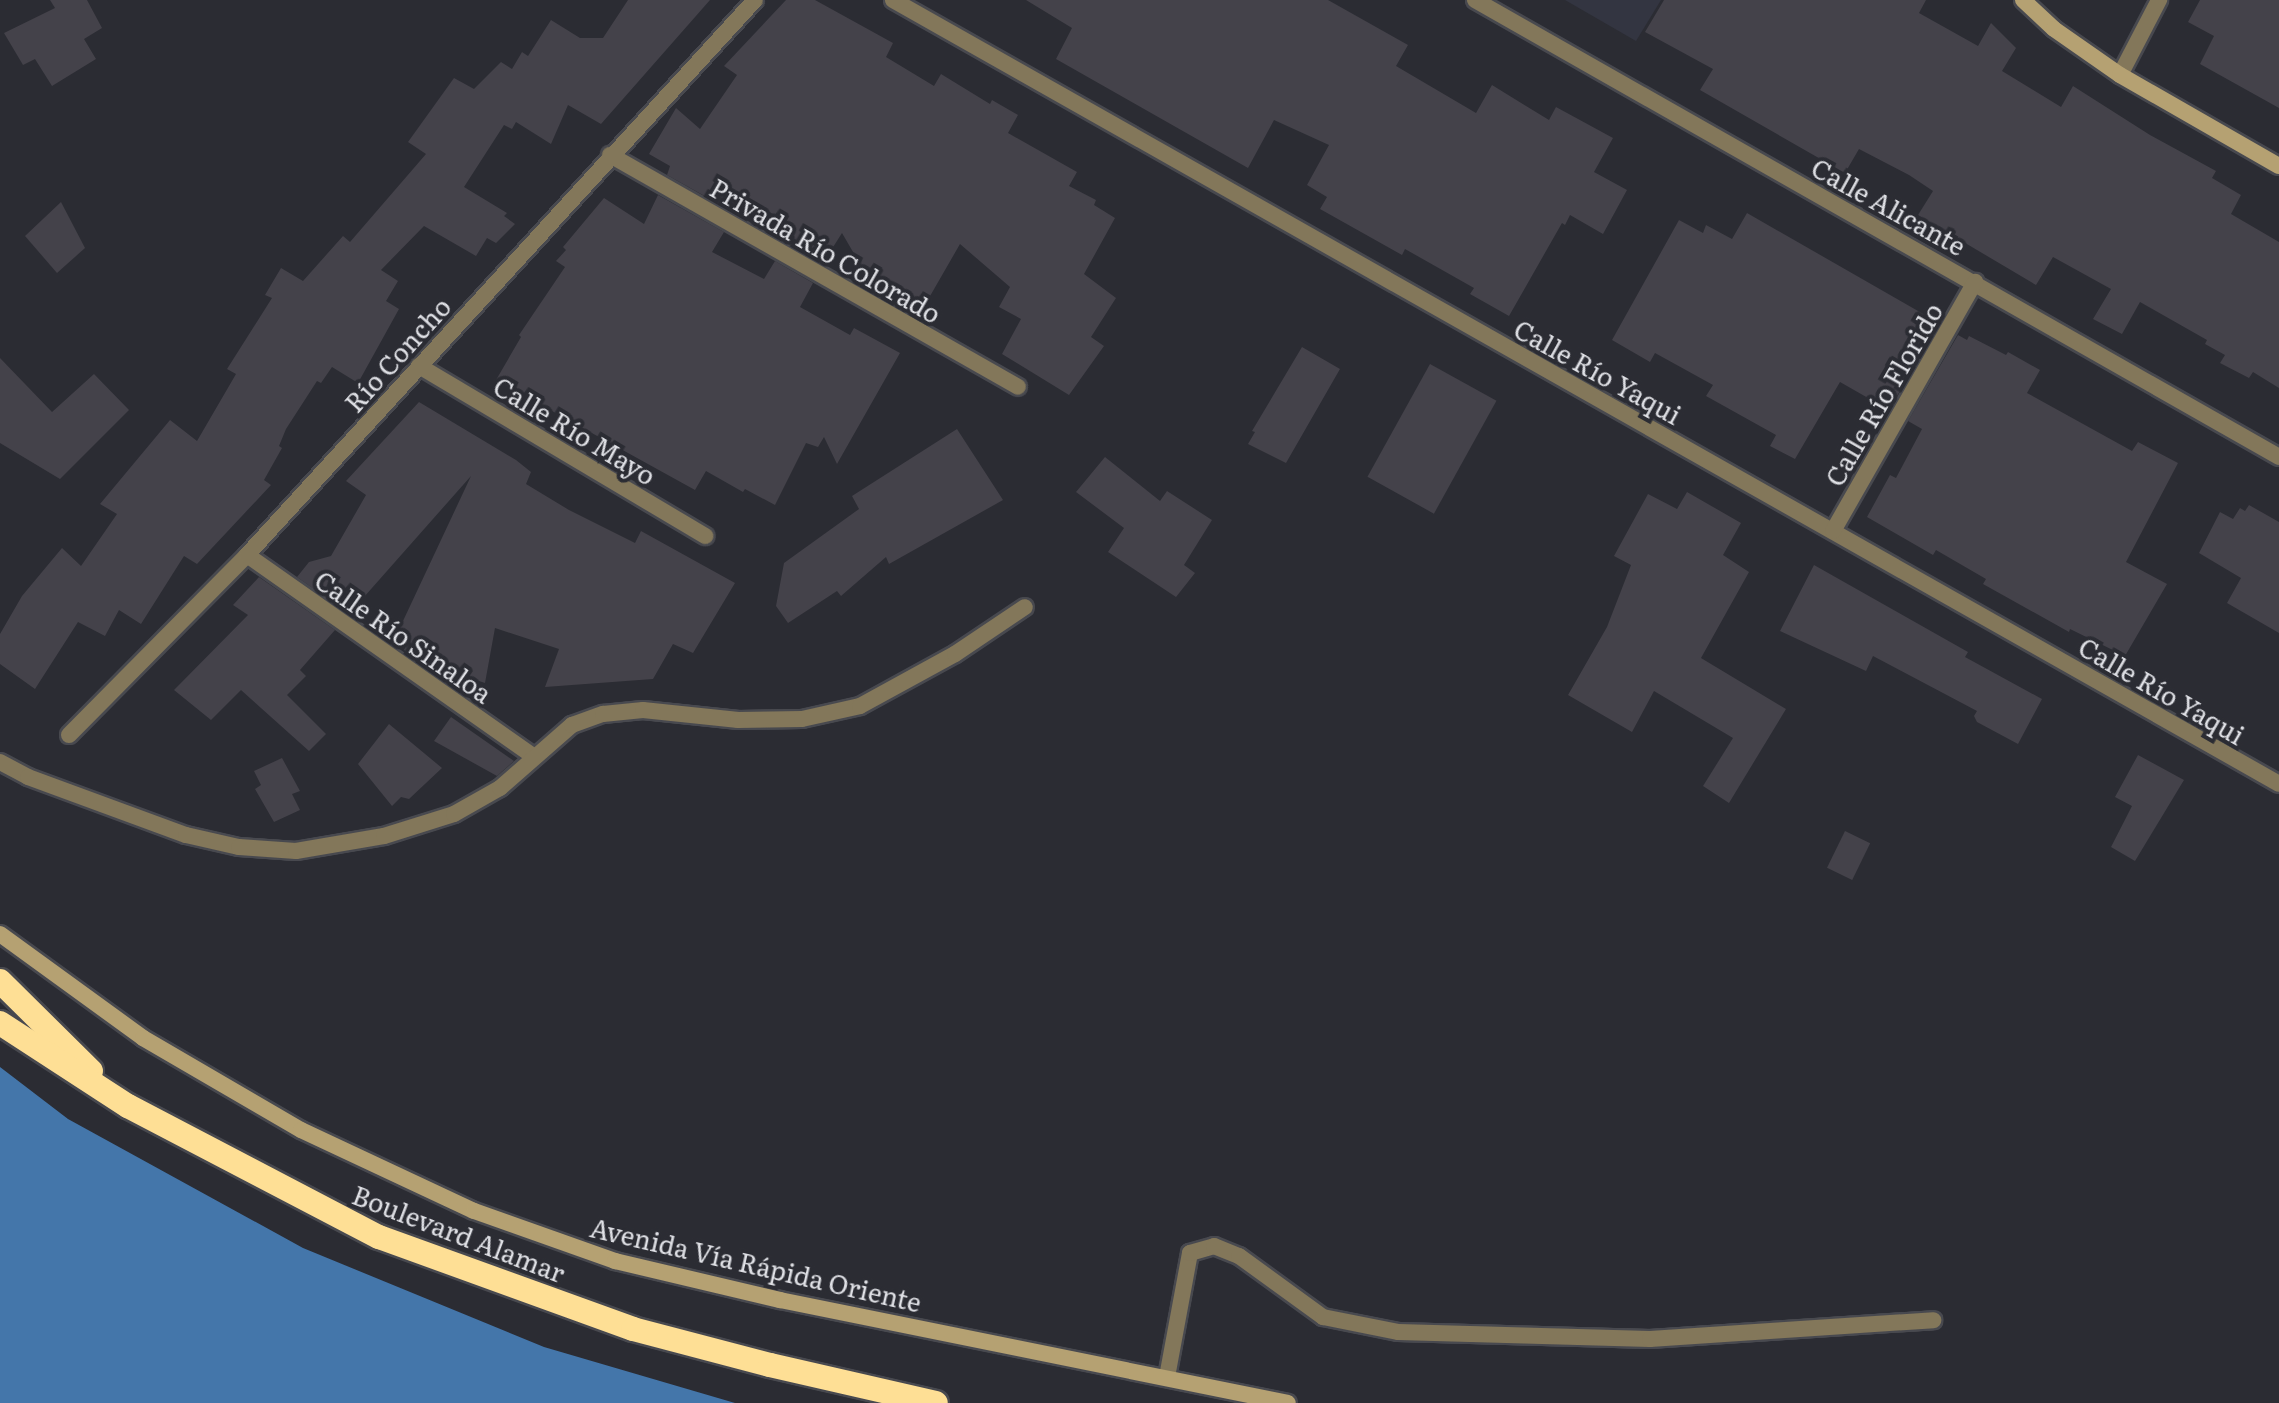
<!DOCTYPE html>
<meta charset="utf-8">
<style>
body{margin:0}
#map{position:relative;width:2279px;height:1403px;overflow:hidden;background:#2b2c33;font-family:Literata,serif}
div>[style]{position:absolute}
.built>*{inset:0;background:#333541}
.water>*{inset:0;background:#4476aa}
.building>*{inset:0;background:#44424a;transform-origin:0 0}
.roads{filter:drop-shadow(2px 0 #48494f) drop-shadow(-2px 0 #48494f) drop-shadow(0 2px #48494f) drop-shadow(0 -2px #48494f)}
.lane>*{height:16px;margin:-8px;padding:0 8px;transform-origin:8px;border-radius:8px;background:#83775a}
.street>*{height:16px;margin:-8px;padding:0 8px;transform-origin:8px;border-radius:8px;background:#83775a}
.secondary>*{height:16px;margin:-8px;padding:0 8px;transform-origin:8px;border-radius:8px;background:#b5a172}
.highway>*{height:24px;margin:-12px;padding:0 12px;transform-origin:12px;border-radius:12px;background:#fedf95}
span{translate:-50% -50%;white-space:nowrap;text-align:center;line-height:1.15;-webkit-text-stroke:8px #2b2c33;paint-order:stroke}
.street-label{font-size:26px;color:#dfe0e5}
</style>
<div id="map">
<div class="built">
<div style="clip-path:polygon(1565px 0,1661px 0,1636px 41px)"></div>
</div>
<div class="water">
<div style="clip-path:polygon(0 1067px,68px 1119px,303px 1248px,544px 1347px,735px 1403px,0 1403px)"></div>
</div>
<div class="building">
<div style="clip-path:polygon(50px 0,87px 0,102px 28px,84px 39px,96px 59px,52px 86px,35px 59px,23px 65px,4px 33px,55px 8px)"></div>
<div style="clip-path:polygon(628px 0,710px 0,601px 124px,568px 105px,551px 144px,516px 122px,512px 129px,504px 125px,464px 187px,507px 213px,504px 216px,515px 224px,496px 243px,487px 238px,476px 256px,424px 226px,381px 270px,398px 281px,386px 301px,399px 309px,358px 383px,332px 367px,321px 383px,317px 381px,286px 429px,279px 446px,282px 448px,264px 480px,271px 485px,197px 564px,184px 556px,141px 624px,119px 610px,105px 636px,78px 622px,35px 689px,0 664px,0 634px,22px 596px,62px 548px,81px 566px,117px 514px,100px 504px,170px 420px,197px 441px,236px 374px,227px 369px,272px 298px,265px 295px,281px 268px,303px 281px,343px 236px,350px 242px,426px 154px,408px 142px,454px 78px,474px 89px,501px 62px,512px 69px,522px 52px,528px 56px,551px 20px,580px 38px,603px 38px)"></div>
<div style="clip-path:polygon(786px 0,815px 0,893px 43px,886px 57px,934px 86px,941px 74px,990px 104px,992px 100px,1018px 115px,1008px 133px,1077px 172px,1069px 186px,1096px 200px,1094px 205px,1115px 218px,1084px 274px,1116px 298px,1091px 337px,1104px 346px,1069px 395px,1002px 354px,1021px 319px,999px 307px,1010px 287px,960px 244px,918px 317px,878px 295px,842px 233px,823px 263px,785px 242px,794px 227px,745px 197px,735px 213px,667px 175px,670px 166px,649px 154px,676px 108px,700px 129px,737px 75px,724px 66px)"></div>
<div style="clip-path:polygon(1026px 0,1328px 0,1408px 45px,1396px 66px,1476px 113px,1492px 85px,1549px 120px,1556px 107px,1613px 138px,1594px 172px,1627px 190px,1603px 234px,1570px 215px,1565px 225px,1562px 223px,1509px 316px,1470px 294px,1474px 288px,1405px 249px,1402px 255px,1320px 209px,1327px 197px,1307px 185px,1329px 145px,1274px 120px,1248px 168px,1056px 59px,1072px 28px)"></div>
<div style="clip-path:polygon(1664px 0,1926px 0,1919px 13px,1978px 46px,1991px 23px,2016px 48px,2002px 71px,2061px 107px,2073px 86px,2150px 135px,2216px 171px,2212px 178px,2241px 195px,2231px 214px,2279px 242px,2279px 388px,2253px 372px,2249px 378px,2220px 363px,2225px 355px,2205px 344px,2207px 340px,2140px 302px,2122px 334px,2093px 319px,2111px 289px,2053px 257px,2036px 285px,1918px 215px,1933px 191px,1909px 175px,1859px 149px,1845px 173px,1700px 90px,1713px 69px,1645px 32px)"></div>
<div style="clip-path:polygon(2200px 0,2279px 0,2279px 108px,2200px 64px,2214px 36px,2188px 22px)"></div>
<div style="clip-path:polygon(658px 195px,724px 232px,712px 252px,764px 279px,775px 261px,813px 283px,800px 307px,850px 335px,854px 328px,900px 353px,837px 464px,824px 437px,818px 447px,806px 443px,775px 505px,745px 489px,743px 492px,706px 471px,695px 490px,496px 380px,521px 337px,519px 335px,565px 267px,556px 261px,566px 250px,563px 247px,604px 198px,644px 224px)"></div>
<div style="clip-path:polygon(61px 202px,85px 248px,57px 273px,25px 236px)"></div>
<div style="clip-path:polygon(1747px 213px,1939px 323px,1889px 410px,1840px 382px,1795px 459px,1770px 446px,1776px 435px,1706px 396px,1713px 385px,1655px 353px,1650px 362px,1612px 340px,1679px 220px,1703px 233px,1706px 225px,1732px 239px)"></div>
<div style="clip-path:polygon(1958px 335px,1967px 340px,1969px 336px,2006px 355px,2008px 352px,2040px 370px,2027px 393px,2132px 451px,2138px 442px,2178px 463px,2126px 562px,2167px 584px,2125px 656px,2070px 629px,2069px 632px,1983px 584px,1986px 579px,1936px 550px,1933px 555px,1867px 517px,1890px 475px,1896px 478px,1922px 429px,1908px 421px)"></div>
<div style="clip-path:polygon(1302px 347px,1340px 369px,1286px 463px,1248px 444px,1255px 432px,1252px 431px)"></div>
<div style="clip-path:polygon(0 358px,52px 412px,94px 374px,129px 410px,60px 479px,0 443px)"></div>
<div style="left:1430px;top:364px;width:76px;height:129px;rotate:29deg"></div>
<div style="clip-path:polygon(419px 402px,516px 460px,531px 472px,526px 484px,569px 510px,635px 543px,641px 531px,735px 583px,693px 653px,673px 644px,653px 679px,545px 687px,559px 649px,495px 628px,485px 683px,428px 664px,404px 650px,407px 643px,395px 638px,471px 476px,349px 614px,297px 577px,309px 562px,331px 556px,366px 495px,346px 481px)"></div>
<div style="clip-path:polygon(957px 429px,1003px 500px,889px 564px,886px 557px,841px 596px,837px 591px,788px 623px,776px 606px,784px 563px,859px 509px,852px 496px)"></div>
<div style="clip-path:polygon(1105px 457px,1160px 501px,1167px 491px,1212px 520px,1184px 565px,1195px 573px,1176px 597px,1108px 552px,1124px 528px,1076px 492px)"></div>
<div style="clip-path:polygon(1687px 492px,1741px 523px,1723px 555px,1749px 572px,1701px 658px,1786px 709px,1729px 803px,1703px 786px,1733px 738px,1654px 691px,1632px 732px,1568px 695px,1607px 627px,1631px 565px,1614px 556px,1648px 494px,1677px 509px)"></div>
<div style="clip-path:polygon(2249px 505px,2279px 522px,2279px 633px,2227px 603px,2241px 578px,2199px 553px,2220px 512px,2233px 519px,2240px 508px,2245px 511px)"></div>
<div style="clip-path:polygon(1814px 565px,1968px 652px,1965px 657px,2042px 699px,2018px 744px,1977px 722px,1974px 716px,1977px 711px,1873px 656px,1866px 671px,1780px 631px)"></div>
<div style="clip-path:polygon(259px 577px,335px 630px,300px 670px,306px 676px,287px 695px,326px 734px,309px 751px,241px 690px,211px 720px,174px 690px,248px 615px,233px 605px)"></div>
<div style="clip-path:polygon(451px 717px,514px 761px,497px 776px,434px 741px)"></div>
<div style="clip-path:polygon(389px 724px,442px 768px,409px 799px,401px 797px,392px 806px,358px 764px)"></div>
<div style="clip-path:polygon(2138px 755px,2184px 780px,2135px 861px,2111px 847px,2132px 806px,2115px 797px)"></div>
<div style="clip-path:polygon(282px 758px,300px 791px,292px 794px,300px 810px,274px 822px,255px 789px,261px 785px,254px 771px)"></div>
<div style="left:1845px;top:831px;width:28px;height:41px;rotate:26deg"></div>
</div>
<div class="roads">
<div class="lane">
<div style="left:1167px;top:1377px;width:126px;rotate:-79.5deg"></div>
<div style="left:1190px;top:1253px;width:25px;rotate:-16deg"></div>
<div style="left:1214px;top:1246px;width:27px;rotate:22deg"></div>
<div style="left:1239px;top:1256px;width:104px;rotate:36deg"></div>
<div style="left:1323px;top:1317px;width:76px;rotate:11.3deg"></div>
<div style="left:1398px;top:1332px;width:252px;rotate:1.6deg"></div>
<div style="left:1650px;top:1339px;width:284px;rotate:-3.8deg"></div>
</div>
<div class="street">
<div style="left:893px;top:0;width:1592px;rotate:29.49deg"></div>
<div style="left:1475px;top:0;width:925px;rotate:29.61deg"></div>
<div style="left:2120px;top:75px;width:85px;rotate:-62.5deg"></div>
<div style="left:610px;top:155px;width:469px;rotate:29.6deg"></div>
<div style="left:419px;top:366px;width:333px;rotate:30.7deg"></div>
<div style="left:1833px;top:531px;width:287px;rotate:-60.3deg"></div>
<div style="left:247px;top:555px;width:350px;rotate:35.1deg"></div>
<div style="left:69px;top:735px;width:253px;rotate:-45.3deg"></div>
<div style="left:247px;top:555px;width:752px;rotate:-47.53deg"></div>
<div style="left:0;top:762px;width:32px;rotate:28deg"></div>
<div style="left:28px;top:777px;width:168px;rotate:20.2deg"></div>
<div style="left:186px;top:835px;width:54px;rotate:12.8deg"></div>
<div style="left:239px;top:847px;width:57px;rotate:4deg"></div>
<div style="left:296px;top:851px;width:89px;rotate:-9.7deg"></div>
<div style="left:384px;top:836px;width:73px;rotate:-17.4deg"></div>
<div style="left:454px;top:814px;width:53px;rotate:-29.5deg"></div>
<div style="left:500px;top:788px;width:96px;rotate:-41.2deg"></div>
<div style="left:572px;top:725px;width:33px;rotate:-20deg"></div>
<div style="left:603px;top:714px;width:40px;rotate:-5.7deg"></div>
<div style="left:643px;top:710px;width:96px;rotate:6deg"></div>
<div style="left:738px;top:720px;width:64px;rotate:-0.9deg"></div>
<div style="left:802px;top:719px;width:59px;rotate:-12.6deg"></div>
<div style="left:860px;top:706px;width:108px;rotate:-28.7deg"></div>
<div style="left:955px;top:654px;width:84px;rotate:-33.9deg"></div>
</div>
<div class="secondary">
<div style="left:2023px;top:0;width:42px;rotate:43.1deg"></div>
<div style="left:2054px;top:29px;width:80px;rotate:34.9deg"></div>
<div style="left:2120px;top:75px;width:183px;rotate:29.8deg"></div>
<div style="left:0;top:934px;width:177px;rotate:36deg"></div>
<div style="left:143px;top:1038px;width:183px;rotate:30.2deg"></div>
<div style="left:301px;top:1130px;width:191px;rotate:25.1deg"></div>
<div style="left:474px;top:1211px;width:150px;rotate:19.5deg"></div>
<div style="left:615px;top:1261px;width:170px;rotate:13.3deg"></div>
<div style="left:780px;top:1300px;width:518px;rotate:11.46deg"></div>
</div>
<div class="highway">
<div style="left:0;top:981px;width:128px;rotate:44.7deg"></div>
<div style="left:0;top:1023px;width:153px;rotate:33deg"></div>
<div style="left:128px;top:1106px;width:283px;rotate:27.6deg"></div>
<div style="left:379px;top:1237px;width:270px;rotate:19.9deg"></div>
<div style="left:633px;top:1329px;width:142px;rotate:14.7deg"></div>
<div style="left:770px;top:1365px;width:170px;rotate:12.9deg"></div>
</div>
</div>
<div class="street-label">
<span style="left:1889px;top:206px;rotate:29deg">Calle Alicante</span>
<span style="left:826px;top:250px;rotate:30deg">Privada Río Colorado</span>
<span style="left:397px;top:354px;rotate:-48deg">Río Concho</span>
<span style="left:1598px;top:371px;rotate:29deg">Calle Río Yaqui</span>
<span style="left:1883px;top:394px;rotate:-60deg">Calle Río Florido</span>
<span style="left:575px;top:430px;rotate:31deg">Calle Río Mayo</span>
<span style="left:404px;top:636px;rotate:35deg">Calle Río Sinaloa</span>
<span style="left:2162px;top:690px;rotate:30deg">Calle Río Yaqui</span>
<span style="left:459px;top:1233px;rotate:21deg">Boulevard Alamar</span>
<span style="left:756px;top:1264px;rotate:13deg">Avenida Vía Rápida Oriente</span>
</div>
</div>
